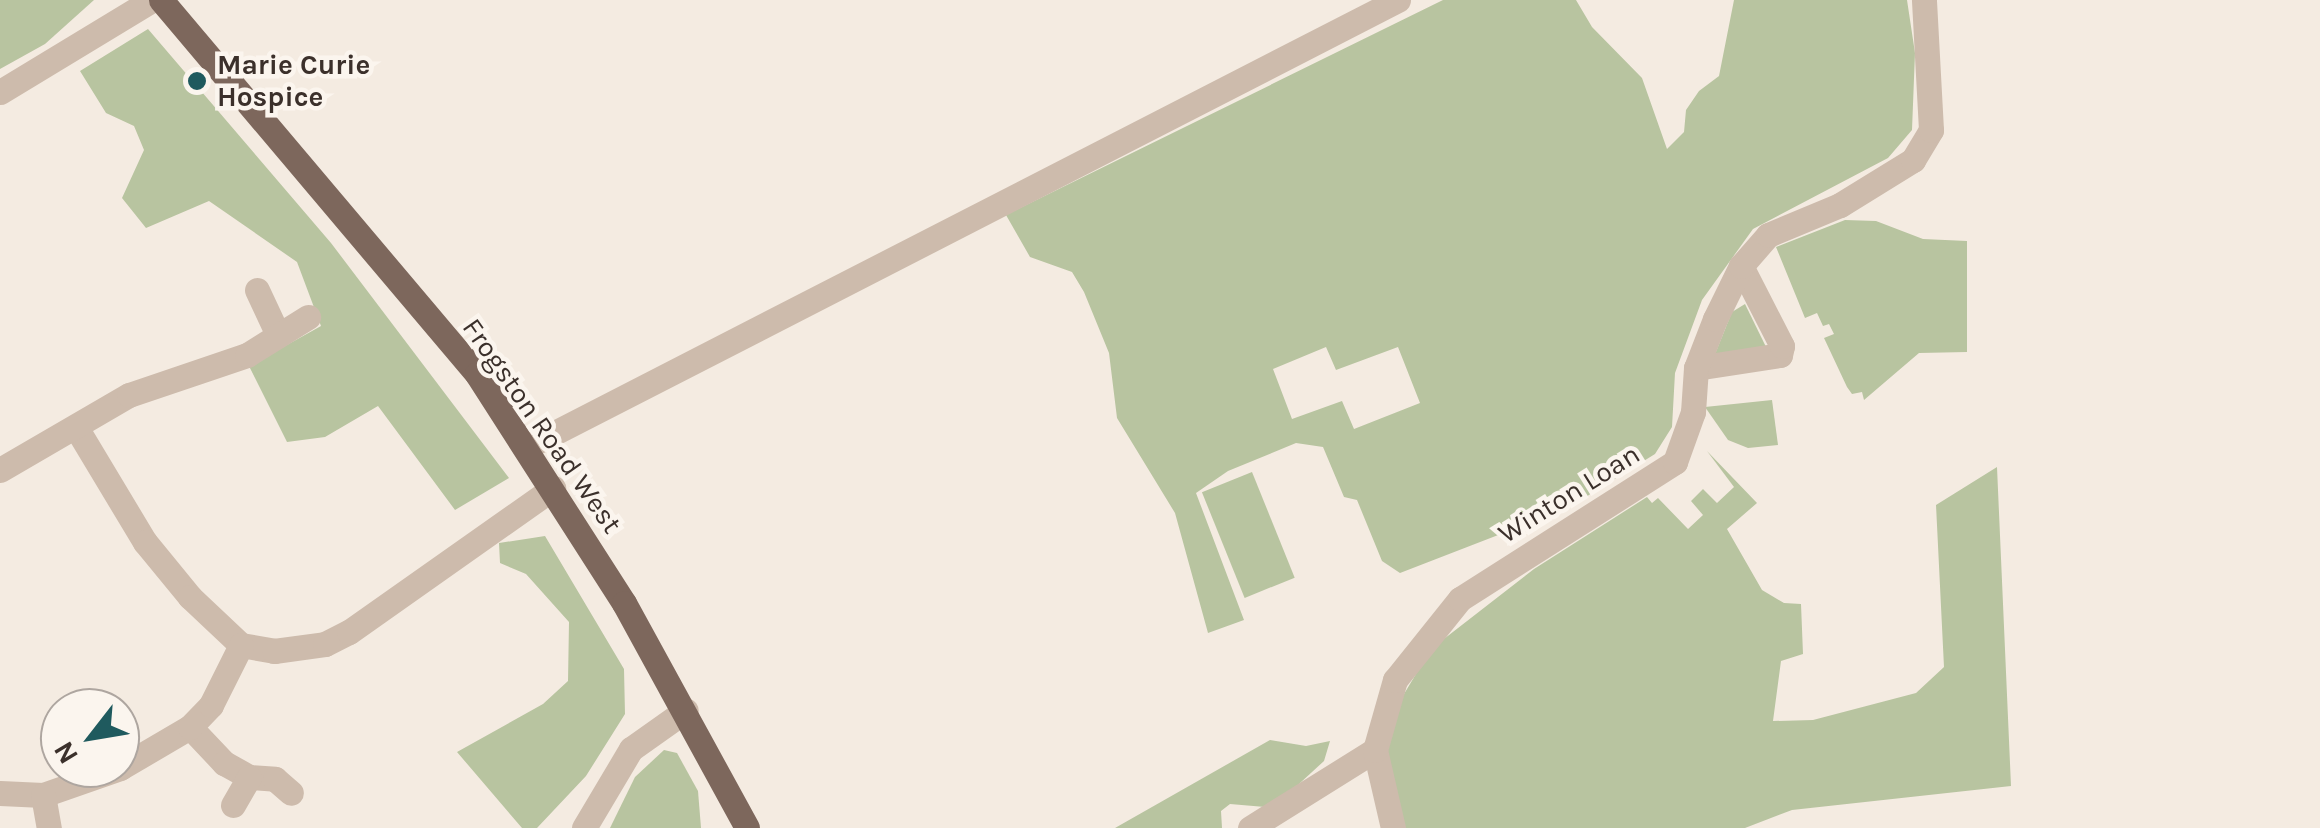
<!DOCTYPE html>
<style>
body{margin:0}
#map{position:relative;width:2320px;height:828px;overflow:hidden;background:#f4ebe1;font-family:Karla,sans-serif}
div>[style]{position:absolute}
.green>*{inset:0;background:#b8c4a0;transform-origin:0 0}
.minor>*{height:25px;margin:-12.5px;padding:0 12.5px;transform-origin:12.5px;border-radius:12.5px;background:#cdbbac}
.major>*{height:25px;margin:-12.5px;padding:0 12.5px;transform-origin:12.5px;border-radius:12.5px;background:#7d675c}
.dots>*{width:28px;height:28px;translate:-50% -50%;box-sizing:border-box;border:5px solid #fbf5ee;border-radius:50%}
span{translate:-50% -50%;white-space:nowrap;text-align:center;line-height:1.15;-webkit-text-stroke:9px #fbf5ee;paint-order:stroke}
.poi-label{font-size:28px;color:#3b302b;font-weight:700}
.left{translate:0 -50%;text-align:left}
.street-label{font-size:28px;color:#3b302b}
.north{position:absolute;left:40px;top:688px;width:100px;height:100px;box-sizing:border-box;background:#fbf5ee;border:2px solid #aea6a0;border-radius:50%;rotate:239deg;font-size:28px;font-weight:700;line-height:40px;text-align:center;color:#3b302b}
.north::after{content:'';display:block;margin:auto;width:35px;height:45px;background:#1f5a5e;clip-path:polygon(50% 0,100% 100%,50% 72%,0 100%)}
</style>
<div id="map">
<div class="green">
<div style="clip-path:polygon(0 0,94px 0,45px 44px,0 69px)"></div>
<div style="clip-path:polygon(evenodd,1443px 0,1576px 0,1592px 27px,1642px 78px,1667px 149px,1684px 132px,1686px 110px,1699px 91px,1719px 76px,1734px 0,1907px 0,1915px 53px,1912px 130px,1888px 158px,1753px 229px,1702px 300px,1675px 373px,1672px 427px,1655px 454px,1568px 508px,1400px 573px,1382px 561px,1357px 500px,1344px 497px,1323px 447px,1296px 443px,1228px 471px,1196px 493px,1244px 620px,1208px 633px,1175px 513px,1117px 418px,1109px 353px,1084px 292px,1072px 272px,1030px 257px,1006px 215px,1443px 0,1326px 347px,1336px 370px,1398px 347px,1420px 403px,1354px 429px,1342px 401px,1292px 419px,1273px 369px,1326px 347px)"></div>
<div style="clip-path:polygon(148px 29px,331px 243px,509px 478px,455px 510px,378px 406px,325px 437px,287px 442px,249px 366px,321px 326px,297px 262px,209px 201px,146px 228px,122px 198px,144px 150px,134px 126px,106px 113px,80px 71px)"></div>
<div style="clip-path:polygon(1845px 220px,1876px 221px,1923px 239px,1967px 241px,1967px 352px,1919px 353px,1864px 400px,1862px 392px,1852px 394px,1847px 387px,1824px 338px,1834px 334px,1829px 324px,1823px 326px,1817px 313px,1805px 318px,1776px 247px)"></div>
<div style="clip-path:polygon(1745px 304px,1767px 349px,1713px 359px,1732px 312px)"></div>
<div style="clip-path:polygon(1772px 400px,1778px 445px,1748px 448px,1728px 440px,1705px 407px)"></div>
<div style="clip-path:polygon(1707px 451px,1757px 503px,1727px 529px,1762px 590px,1784px 603px,1801px 604px,1803px 654px,1781px 661px,1773px 721px,1813px 720px,1916px 693px,1944px 667px,1936px 505px,1997px 467px,2011px 786px,1792px 810px,1745px 828px,1400px 828px,1386px 749px,1395px 709px,1431px 649px,1534px 569px,1647px 497px,1652px 503px,1658px 498px,1688px 529px,1703px 515px,1691px 501px,1703px 489px,1717px 503px,1734px 487px)"></div>
<div style="left:1252px;top:472px;width:114px;height:54px;rotate:68deg"></div>
<div style="clip-path:polygon(545px 536px,624px 669px,625px 714px,586px 776px,537px 828px,522px 828px,457px 752px,543px 704px,568px 681px,569px 622px,526px 574px,500px 563px,499px 543px)"></div>
<div style="clip-path:polygon(1270px 740px,1306px 746px,1330px 741px,1324px 761px,1287px 795px,1265px 807px,1230px 804px,1221px 811px,1222px 828px,1115px 828px)"></div>
<div style="clip-path:polygon(664px 750px,677px 753px,698px 791px,701px 828px,610px 828px,635px 777px)"></div>
</div>
<div class="minor">
<div style="left:0;top:92px;width:178px;rotate:-31.2deg"></div>
<div style="left:257px;top:290px;width:50px;rotate:65deg"></div>
<div style="left:1696px;top:368px;width:85px;rotate:-8.8deg"></div>
<div style="left:1780px;top:355px;width:9px;rotate:-77deg"></div>
<div style="left:1782px;top:346px;width:90px;rotate:-117.1deg"></div>
<div style="left:77px;top:429px;width:132px;rotate:59deg"></div>
<div style="left:145px;top:542px;width:71px;rotate:50.7deg"></div>
<div style="left:190px;top:597px;width:70px;rotate:43.3deg"></div>
<div style="left:241px;top:645px;width:34px;rotate:10deg"></div>
<div style="left:274px;top:651px;width:51px;rotate:-7.8deg"></div>
<div style="left:325px;top:644px;width:27px;rotate:-27deg"></div>
<div style="left:349px;top:632px;width:250px;rotate:-35.2deg"></div>
<div style="left:527px;top:447px;width:979px;rotate:-27.17deg"></div>
<div style="left:0;top:470px;width:149px;rotate:-30.2deg"></div>
<div style="left:129px;top:395px;width:125px;rotate:-18.7deg"></div>
<div style="left:247px;top:355px;width:72px;rotate:-31.9deg"></div>
<div style="left:190px;top:727px;width:50px;rotate:46.6deg"></div>
<div style="left:224px;top:763px;width:29px;rotate:29deg"></div>
<div style="left:249px;top:777px;width:26px;rotate:4deg"></div>
<div style="left:275px;top:779px;width:21px;rotate:41deg"></div>
<div style="left:120px;top:768px;width:81px;rotate:-30.4deg"></div>
<div style="left:190px;top:727px;width:30px;rotate:-46deg"></div>
<div style="left:211px;top:705px;width:67px;rotate:-63.4deg"></div>
<div style="left:0;top:793px;width:43px;rotate:2.7deg"></div>
<div style="left:43px;top:795px;width:82px;rotate:-19.3deg"></div>
<div style="left:43px;top:795px;width:34px;rotate:80deg"></div>
<div style="left:233px;top:805px;width:32px;rotate:-60deg"></div>
<div style="left:584px;top:828px;width:92px;rotate:-59.3deg"></div>
<div style="left:631px;top:749px;width:67px;rotate:-35.3deg"></div>
<div style="left:1250px;top:828px;width:147px;rotate:-32deg"></div>
<div style="left:1393px;top:828px;width:80px;rotate:-103deg"></div>
<div style="left:1375px;top:750px;width:73px;rotate:-74.1deg"></div>
<div style="left:1395px;top:680px;width:104px;rotate:-51.3deg"></div>
<div style="left:1460px;top:599px;width:255px;rotate:-32.5deg"></div>
<div style="left:1675px;top:462px;width:53px;rotate:-70.2deg"></div>
<div style="left:1693px;top:412px;width:44px;rotate:-86.1deg"></div>
<div style="left:1696px;top:368px;width:53px;rotate:-68.8deg"></div>
<div style="left:1715px;top:319px;width:59px;rotate:-63.9deg"></div>
<div style="left:1741px;top:266px;width:41px;rotate:-48.9deg"></div>
<div style="left:1768px;top:235px;width:78px;rotate:-22.6deg"></div>
<div style="left:1840px;top:205px;width:86px;rotate:-31.7deg"></div>
<div style="left:1913px;top:160px;width:35px;rotate:-59deg"></div>
<div style="left:1931px;top:130px;width:130px;rotate:-93.1deg"></div>
</div>
<div class="major">
<div style="left:161px;top:0;width:490px;rotate:49.8deg"></div>
<div style="left:477px;top:374px;width:272px;rotate:57.3deg"></div>
<div style="left:624px;top:603px;width:256px;rotate:61.3deg"></div>
</div>
<div class="dots">
<div style="left:197px;top:81px;background:#1f5a5e"></div>
</div>
<div class="poi-label">
<span class="left" style="left:217px;top:81px">Marie Curie<br>Hospice</span>
</div>
<div class="street-label">
<span style="left:542px;top:426px;rotate:55deg">Frogston Road West</span>
<span style="left:1569px;top:494px;rotate:-32deg">Winton Loan</span>
</div>
<div class="north">N</div>
</div>
